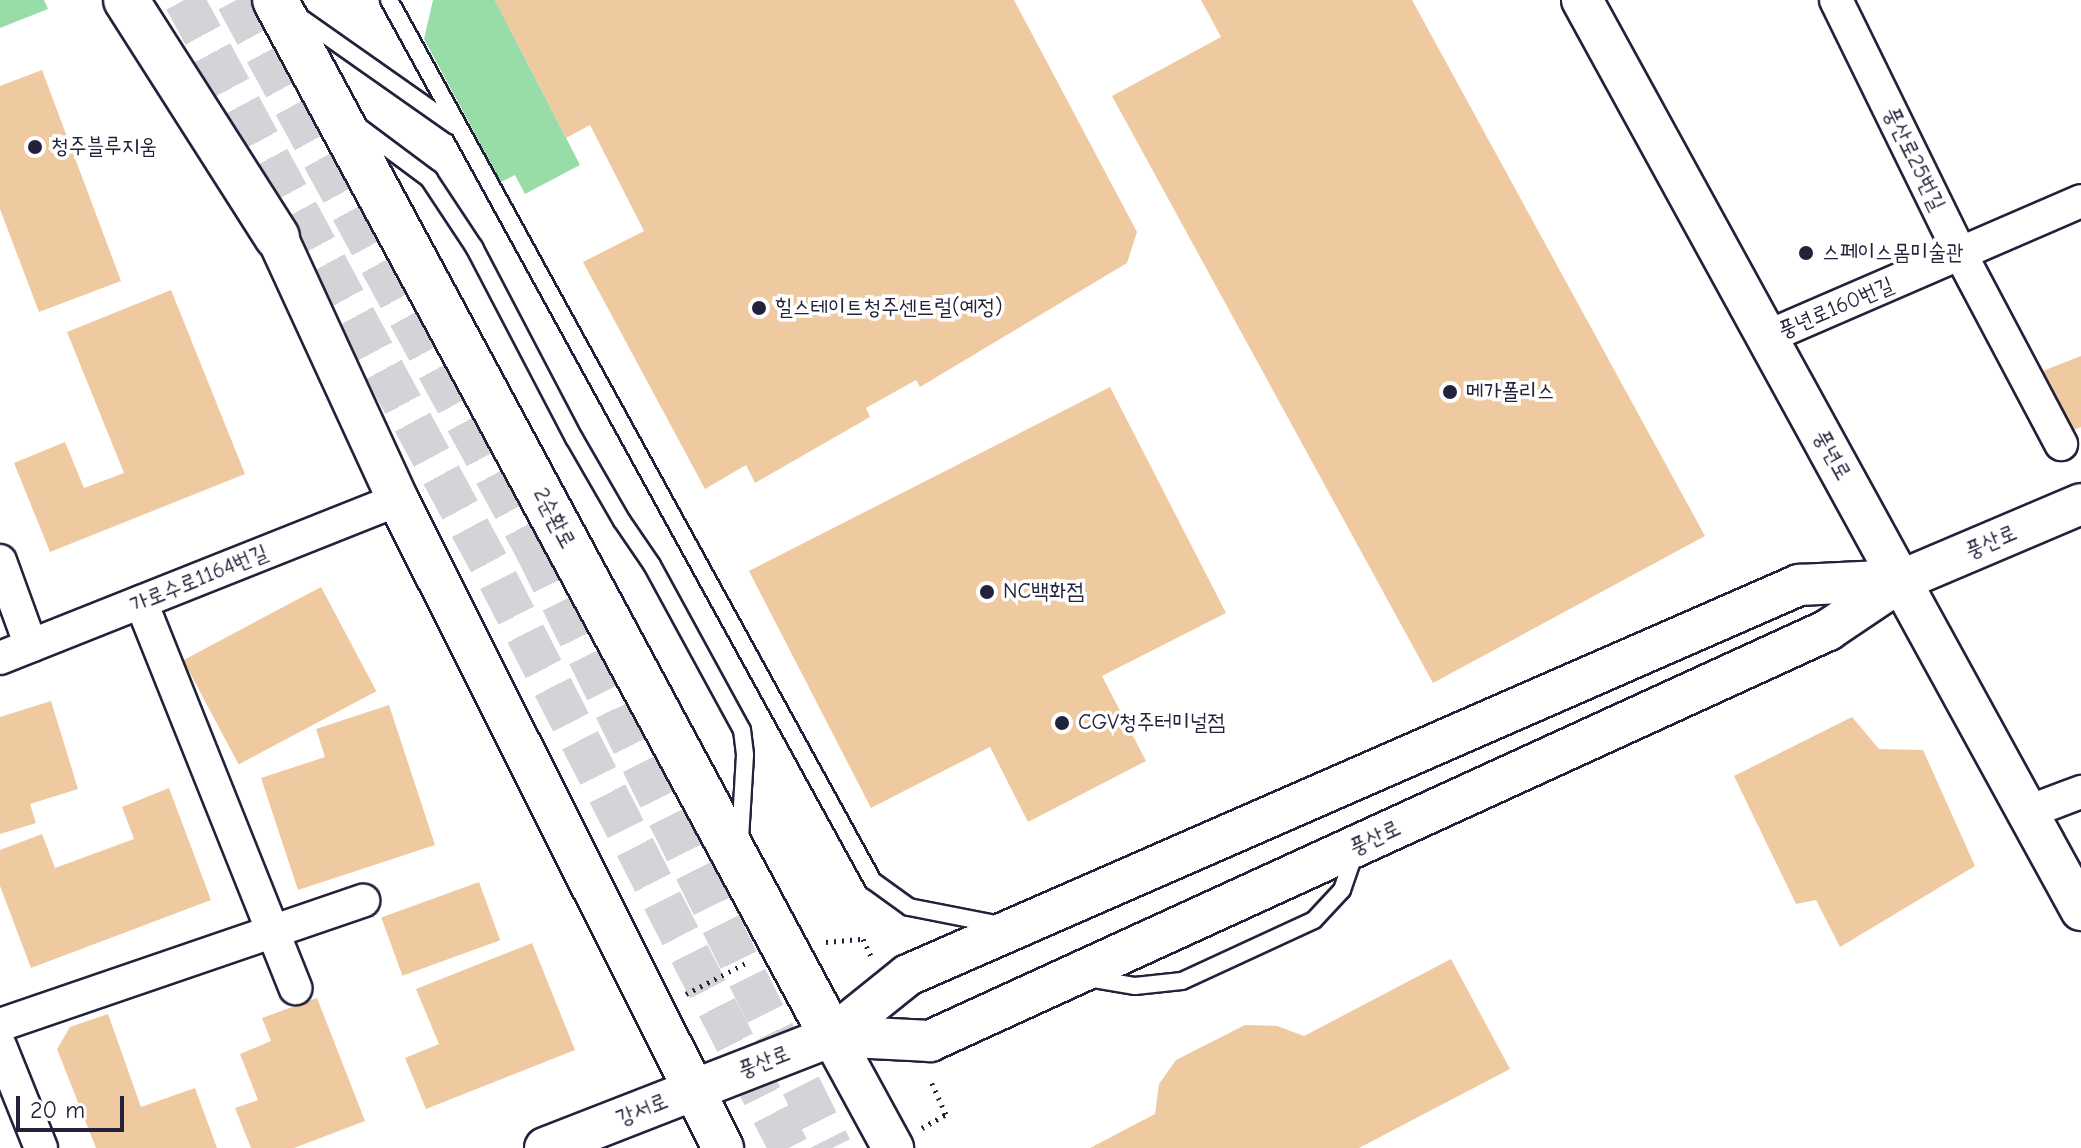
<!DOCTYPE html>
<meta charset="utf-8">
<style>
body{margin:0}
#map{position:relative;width:2081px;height:1148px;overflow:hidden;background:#fff;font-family:"Comic Neue","Poor Story",sans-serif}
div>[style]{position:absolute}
.green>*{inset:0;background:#98dca8}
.building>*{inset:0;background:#efc99f;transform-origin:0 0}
.tertiary-tunnel>*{height:40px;margin-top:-20px;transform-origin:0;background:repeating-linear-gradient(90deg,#d3d3d8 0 40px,transparent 0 60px)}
.path>*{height:5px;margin-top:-2.5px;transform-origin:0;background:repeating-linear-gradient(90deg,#22223b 0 2px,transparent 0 8px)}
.roads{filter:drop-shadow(2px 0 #22223b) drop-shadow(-2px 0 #22223b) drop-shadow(0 2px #22223b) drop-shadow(0 -2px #22223b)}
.service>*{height:16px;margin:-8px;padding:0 8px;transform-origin:8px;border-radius:8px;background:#fff}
.minor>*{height:32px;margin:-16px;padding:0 16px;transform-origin:16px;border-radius:16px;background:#fff}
.tertiary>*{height:40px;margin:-20px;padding:0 20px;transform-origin:20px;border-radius:20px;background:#fff}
.secondary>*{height:44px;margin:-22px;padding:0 22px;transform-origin:22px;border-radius:22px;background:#fff}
.dots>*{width:22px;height:22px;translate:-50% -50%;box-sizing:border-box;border:4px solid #fff;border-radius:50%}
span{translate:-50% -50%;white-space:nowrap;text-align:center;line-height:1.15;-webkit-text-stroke:7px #fff;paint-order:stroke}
.poi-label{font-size:22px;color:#22223b}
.left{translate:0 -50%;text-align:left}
.street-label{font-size:22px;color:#22223b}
.scale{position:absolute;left:16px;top:1096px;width:108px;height:36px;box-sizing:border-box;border:4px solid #22223b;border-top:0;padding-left:10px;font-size:24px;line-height:28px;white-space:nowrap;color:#22223b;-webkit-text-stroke:6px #fff;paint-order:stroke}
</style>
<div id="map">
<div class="green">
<div style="clip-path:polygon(0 0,44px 0,48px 9px,0 28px)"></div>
<div style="clip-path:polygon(433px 0,495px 0,580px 165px,525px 194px,515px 175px,501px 182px,424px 39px)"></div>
</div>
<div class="building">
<div style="clip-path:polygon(495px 0,1014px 0,1137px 232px,1127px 263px,920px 387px,916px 380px,866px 408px,870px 417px,755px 483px,746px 465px,705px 489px,583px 262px,644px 231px,590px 125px,566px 138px)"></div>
<div style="clip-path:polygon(1201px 0,1412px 0,1705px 536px,1433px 683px,1112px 96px,1221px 37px)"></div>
<div style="clip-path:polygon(42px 70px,121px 281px,39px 312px,0 209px,0 86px)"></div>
<div style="clip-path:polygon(171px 290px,245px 474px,50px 552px,14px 463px,65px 442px,84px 488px,124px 473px,67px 332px)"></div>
<div style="clip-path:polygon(2081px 356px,2081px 427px,2068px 432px,2040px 372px)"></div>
<div style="clip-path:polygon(1110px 387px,1226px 613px,1102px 676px,1146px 761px,1028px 822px,990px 747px,871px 808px,749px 571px)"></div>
<div style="left:321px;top:587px;width:118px;height:156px;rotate:62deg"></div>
<div style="clip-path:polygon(51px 701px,78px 789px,30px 804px,36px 823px,0 834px,0 717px)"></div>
<div style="clip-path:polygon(389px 705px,435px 845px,298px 890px,261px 778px,325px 757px,316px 729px)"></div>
<div style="clip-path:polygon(1852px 717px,1879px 749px,1923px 750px,1975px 866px,1840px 947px,1816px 900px,1796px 904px,1734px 776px)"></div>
<div style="clip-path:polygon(169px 788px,211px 900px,31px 968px,0 886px,0 850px,42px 834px,55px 868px,134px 839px,122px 807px)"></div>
<div style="left:479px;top:882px;width:62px;height:104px;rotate:70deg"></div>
<div style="clip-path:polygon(532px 943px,575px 1050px,426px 1109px,405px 1058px,439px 1044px,416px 989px)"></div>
<div style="clip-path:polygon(1451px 959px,1510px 1069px,1359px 1148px,1090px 1148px,1155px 1114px,1159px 1084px,1176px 1060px,1245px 1025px,1277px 1026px,1304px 1036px)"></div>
<div style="clip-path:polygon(317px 998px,365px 1121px,294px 1148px,251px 1148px,235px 1108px,258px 1100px,240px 1054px,271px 1041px,262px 1018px)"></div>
<div style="clip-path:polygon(108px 1014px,141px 1107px,195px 1088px,217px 1148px,96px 1148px,57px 1049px,70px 1027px)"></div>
</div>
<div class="tertiary-tunnel">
<div style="left:184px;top:0;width:660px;rotate:61.57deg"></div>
<div style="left:498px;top:580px;width:638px;rotate:62.87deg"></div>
<div style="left:236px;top:0;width:624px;rotate:61.46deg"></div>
<div style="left:534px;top:548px;width:670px;rotate:63.59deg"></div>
</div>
<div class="path">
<div style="left:826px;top:942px;width:37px;rotate:-5deg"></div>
<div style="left:863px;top:939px;width:21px;rotate:65deg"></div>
<div style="left:686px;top:994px;width:70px;rotate:-27.3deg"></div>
<div style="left:922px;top:1128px;width:28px;rotate:-30deg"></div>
<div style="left:946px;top:1114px;width:38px;rotate:-115deg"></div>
</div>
<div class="roads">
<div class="service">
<div style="left:389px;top:0;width:1005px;rotate:61.22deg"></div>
<div style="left:873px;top:881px;width:44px;rotate:35.8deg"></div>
<div style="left:909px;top:907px;width:94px;rotate:11.1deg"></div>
<div style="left:297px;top:15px;width:193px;rotate:35.1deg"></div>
<div style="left:358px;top:126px;width:89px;rotate:36.7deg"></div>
<div style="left:429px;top:179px;width:82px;rotate:56.5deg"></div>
<div style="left:474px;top:247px;width:216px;rotate:62.4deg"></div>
<div style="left:574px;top:438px;width:96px;rotate:60deg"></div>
<div style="left:622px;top:521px;width:53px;rotate:55.7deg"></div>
<div style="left:652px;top:565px;width:188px;rotate:61.4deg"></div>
<div style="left:742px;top:730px;width:25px;rotate:83deg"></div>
<div style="left:745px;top:755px;width:85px;rotate:93.4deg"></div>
<div style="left:1088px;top:978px;width:48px;rotate:9.7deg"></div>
<div style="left:1135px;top:986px;width:47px;rotate:-6.1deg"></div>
<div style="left:1182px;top:981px;width:145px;rotate:-24.8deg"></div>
<div style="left:1314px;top:920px;width:41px;rotate:-47deg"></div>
<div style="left:1342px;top:890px;width:39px;rotate:-71deg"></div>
</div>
<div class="minor">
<div style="left:1836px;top:0;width:284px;rotate:63.9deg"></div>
<div style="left:1961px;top:255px;width:214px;rotate:62.1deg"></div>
<div style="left:1767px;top:337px;width:342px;rotate:-23.4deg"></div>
<div style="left:0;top:561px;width:90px;rotate:70deg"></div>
<div style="left:141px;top:602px;width:416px;rotate:68.2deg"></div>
<div style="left:0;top:658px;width:428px;rotate:-21.7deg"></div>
<div style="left:2028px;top:812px;width:57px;rotate:-20.7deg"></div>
<div style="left:0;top:1025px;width:384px;rotate:-18.9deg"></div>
<div style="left:0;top:1046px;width:110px;rotate:68.1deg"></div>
</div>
<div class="tertiary">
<div style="left:1582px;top:0;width:1038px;rotate:61.26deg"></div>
<div style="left:277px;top:237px;width:289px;rotate:65.3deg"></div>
<div style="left:398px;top:500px;width:725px;rotate:63.36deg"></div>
<div style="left:832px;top:1036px;width:98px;rotate:2.9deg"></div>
<div style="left:930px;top:1041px;width:988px;rotate:-24.59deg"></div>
<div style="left:1828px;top:630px;width:89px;rotate:-34deg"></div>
<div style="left:1902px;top:580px;width:194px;rotate:-23deg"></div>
<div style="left:832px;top:1036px;width:128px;rotate:61.4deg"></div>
<div style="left:545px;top:1148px;width:308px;rotate:-21.3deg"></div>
<div style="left:832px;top:1036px;width:97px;rotate:-38.8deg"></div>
<div style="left:908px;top:975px;width:973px;rotate:-23.64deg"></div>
<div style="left:1799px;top:585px;width:103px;rotate:-2.8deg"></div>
</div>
<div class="secondary">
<div style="left:126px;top:0;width:281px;rotate:57.5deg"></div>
<div style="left:275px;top:0;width:1176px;rotate:61.74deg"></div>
</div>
</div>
<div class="dots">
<div style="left:35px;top:147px;background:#22223b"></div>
<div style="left:1806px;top:253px;background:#22223b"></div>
<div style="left:759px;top:308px;background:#22223b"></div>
<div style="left:1450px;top:392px;background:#22223b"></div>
<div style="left:987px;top:592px;background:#22223b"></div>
<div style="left:1062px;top:723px;background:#22223b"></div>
</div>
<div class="poi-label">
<span class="left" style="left:51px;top:147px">청주블루지움</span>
<span class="left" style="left:1822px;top:253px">스페이스몸미술관</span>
<span class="left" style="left:775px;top:308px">힐스테이트청주센트럴(예정)</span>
<span class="left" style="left:1466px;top:392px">메가폴리스</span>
<span class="left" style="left:1003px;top:592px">NC백화점</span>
<span class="left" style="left:1078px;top:723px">CGV청주터미널점</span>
</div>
<div class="street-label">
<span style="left:1914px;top:159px;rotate:64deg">풍산로25번길</span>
<span style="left:1836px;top:308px;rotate:-23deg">풍년로160번길</span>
<span style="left:1832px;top:455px;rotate:61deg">풍년로</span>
<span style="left:554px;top:518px;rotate:62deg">2순환로</span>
<span style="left:1991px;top:542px;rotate:-23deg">풍산로</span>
<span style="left:199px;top:579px;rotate:-22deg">가로수로1164번길</span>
<span style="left:1375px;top:838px;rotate:-25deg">풍산로</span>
<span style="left:764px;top:1062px;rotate:-21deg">풍산로</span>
<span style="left:642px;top:1110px;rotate:-22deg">강서로</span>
</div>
<div class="scale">20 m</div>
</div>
